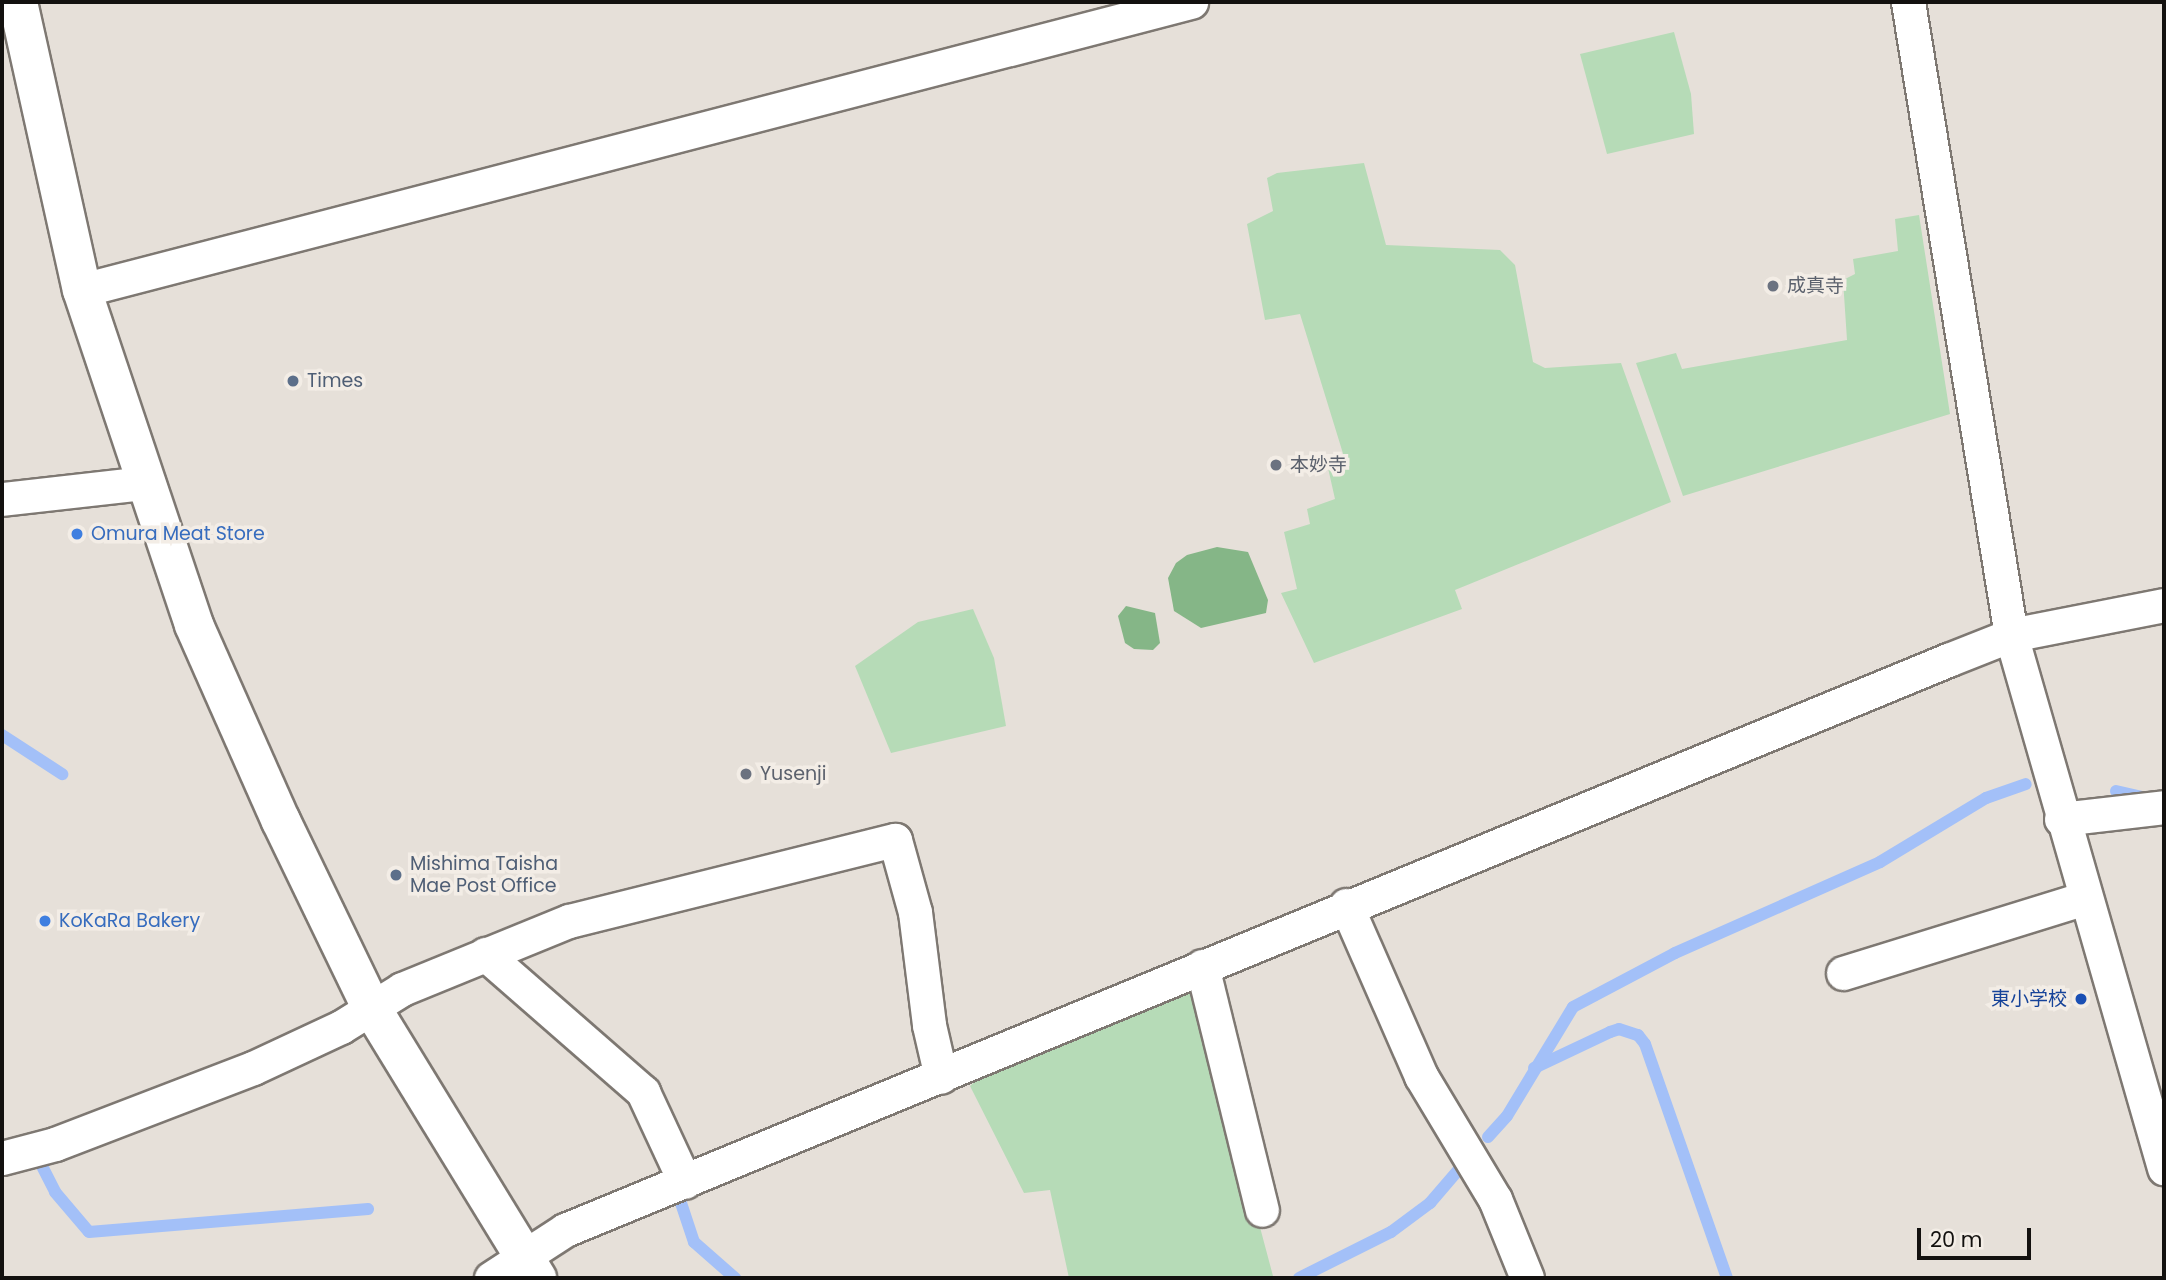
<!DOCTYPE html>
<meta charset="utf-8">
<style>
body{margin:0}
#map{position:relative;width:2166px;height:1280px;overflow:hidden;background:#e6e0d9;font-family:Poppins,"Noto Sans JP",sans-serif}
div>[style]{position:absolute}
.green>*{inset:0;background:#b6dbb7}
.forest>*{inset:0;background:#85b687}
.stream>*{height:12px;margin:-6px;padding:0 6px;transform-origin:6px;border-radius:6px;background:#a3c0f8}
.roads{filter:drop-shadow(2px 0 #7e7872) drop-shadow(-2px 0 #7e7872) drop-shadow(0 2px #7e7872) drop-shadow(0 -2px #7e7872)}
.street>*{height:33px;margin:-16.5px;padding:0 16.5px;transform-origin:16.5px;border-radius:16.5px;background:#fff}
.secondary>*{height:38px;margin:-19px;padding:0 19px;transform-origin:19px;border-radius:19px;background:#fff}
.dots>*{width:19px;height:19px;translate:-50% -50%;box-sizing:border-box;border:4px solid #f3ede6;border-radius:50%}
span{translate:-50% -50%;white-space:nowrap;text-align:center;line-height:1.15;-webkit-text-stroke:7px #f3ede6;paint-order:stroke}
.worship-label{font-size:19px;color:#5b616d}
.left{translate:0 -50%;text-align:left}
.service-label{font-size:19px;color:#4e5e75}
.shop-label{font-size:19px;color:#366cbe}
.transit-label{font-size:19px;color:#164399}
.right{translate:-100% -50%;text-align:right}
.frame{position:absolute;inset:0;border:4px solid #13110f;pointer-events:none}
.scale{position:absolute;left:1917px;top:1228px;width:114px;height:32px;box-sizing:border-box;border:4px solid #13110f;border-top:0;padding-left:9px;font-size:21px;line-height:24px;white-space:nowrap;color:#13110f;-webkit-text-stroke:5px #f3ede6;paint-order:stroke}
</style>
<div id="map">
<div class="green">
<div style="clip-path:polygon(1674px 32px,1691px 94px,1694px 134px,1607px 154px,1580px 54px)"></div>
<div style="clip-path:polygon(1364px 163px,1386px 245px,1500px 250px,1515px 265px,1533px 362px,1545px 368px,1621px 363px,1671px 502px,1455px 590px,1462px 609px,1314px 663px,1281px 593px,1297px 589px,1284px 532px,1310px 524px,1307px 509px,1335px 499px,1328px 468px,1345px 460px,1300px 314px,1265px 320px,1247px 224px,1273px 211px,1267px 178px,1277px 173px)"></div>
<div style="clip-path:polygon(1919px 215px,1950px 414px,1683px 496px,1636px 363px,1676px 353px,1682px 369px,1847px 340px,1843px 280px,1855px 274px,1853px 259px,1898px 251px,1895px 219px)"></div>
<div style="clip-path:polygon(973px 609px,994px 658px,1006px 726px,891px 753px,855px 666px,918px 622px)"></div>
<div style="clip-path:polygon(1189px 992px,1200px 1002px,1273px 1276px,1069px 1278px,1050px 1190px,1024px 1193px,970px 1086px,979px 1078px)"></div>
</div>
<div class="forest">
<div style="clip-path:polygon(1217px 547px,1248px 552px,1268px 600px,1266px 613px,1201px 628px,1174px 611px,1168px 578px,1176px 563px,1187px 555px)"></div>
<div style="clip-path:polygon(1126px 606px,1155px 613px,1160px 643px,1153px 650px,1134px 649px,1125px 643px,1118px 616px)"></div>
</div>
<div class="stream">
<div style="left:2px;top:735px;width:72px;rotate:33deg"></div>
<div style="left:2116px;top:791px;width:27px;rotate:13deg"></div>
<div style="left:1534px;top:1068px;width:84px;rotate:-25.3deg"></div>
<div style="left:1610px;top:1032px;width:9px;rotate:-18deg"></div>
<div style="left:1619px;top:1029px;width:20px;rotate:18deg"></div>
<div style="left:1638px;top:1035px;width:11px;rotate:52deg"></div>
<div style="left:1645px;top:1044px;width:248px;rotate:70.7deg"></div>
<div style="left:1488px;top:1137px;width:28px;rotate:-48deg"></div>
<div style="left:1507px;top:1116px;width:127px;rotate:-58.8deg"></div>
<div style="left:1573px;top:1007px;width:115px;rotate:-27.9deg"></div>
<div style="left:1675px;top:953px;width:224px;rotate:-23.9deg"></div>
<div style="left:1880px;top:862px;width:124px;rotate:-31.1deg"></div>
<div style="left:1986px;top:798px;width:42px;rotate:-19.3deg"></div>
<div style="left:42px;top:1166px;width:29px;rotate:63deg"></div>
<div style="left:55px;top:1192px;width:52px;rotate:49.6deg"></div>
<div style="left:89px;top:1232px;width:280px;rotate:-4.7deg"></div>
<div style="left:681px;top:1203px;width:41px;rotate:71.6deg"></div>
<div style="left:694px;top:1242px;width:55px;rotate:41.3deg"></div>
<div style="left:1299px;top:1278px;width:103px;rotate:-26.6deg"></div>
<div style="left:1391px;top:1232px;width:49px;rotate:-36.6deg"></div>
<div style="left:1430px;top:1203px;width:46px;rotate:-49.4deg"></div>
</div>
<div class="roads">
<div class="street">
<div style="left:1908px;top:2px;width:641px;rotate:80.76deg"></div>
<div style="left:2011px;top:635px;width:555px;rotate:73.98deg"></div>
<div style="left:82px;top:290px;width:1146px;rotate:-14.56deg"></div>
<div style="left:2px;top:499px;width:143px;rotate:-6.4deg"></div>
<div style="left:2061px;top:819px;width:104px;rotate:-6.6deg"></div>
<div style="left:1346px;top:905px;width:187px;rotate:66.3deg"></div>
<div style="left:1421px;top:1076px;width:144px;rotate:59deg"></div>
<div style="left:1495px;top:1199px;width:85px;rotate:67.9deg"></div>
<div style="left:485px;top:954px;width:210px;rotate:41.1deg"></div>
<div style="left:643px;top:1092px;width:99px;rotate:65deg"></div>
<div style="left:1202px;top:966px;width:251px;rotate:76.2deg"></div>
<div style="left:1843px;top:973px;width:253px;rotate:-17.2deg"></div>
<div style="left:2px;top:1158px;width:55px;rotate:-14.8deg"></div>
<div style="left:55px;top:1144px;width:212px;rotate:-21deg"></div>
<div style="left:253px;top:1068px;width:97px;rotate:-25deg"></div>
<div style="left:341px;top:1027px;width:72px;rotate:-31.9deg"></div>
<div style="left:402px;top:989px;width:180px;rotate:-22.2deg"></div>
<div style="left:569px;top:921px;width:336px;rotate:-14deg"></div>
<div style="left:895px;top:840px;width:75px;rotate:74.5deg"></div>
<div style="left:915px;top:912px;width:114px;rotate:82.9deg"></div>
<div style="left:929px;top:1025px;width:53px;rotate:77deg"></div>
<div style="left:491px;top:1278px;width:88px;rotate:-33deg"></div>
<div style="left:565px;top:1230px;width:1496px;rotate:-22.4deg"></div>
<div style="left:1948px;top:660px;width:68px;rotate:-21.6deg"></div>
<div style="left:2011px;top:635px;width:156px;rotate:-11.1deg"></div>
</div>
<div class="secondary">
<div style="left:18px;top:2px;width:295px;rotate:77.5deg"></div>
<div style="left:82px;top:290px;width:353px;rotate:71.5deg"></div>
<div style="left:194px;top:625px;width:214px;rotate:66.1deg"></div>
<div style="left:281px;top:821px;width:207px;rotate:64.2deg"></div>
<div style="left:371px;top:1007px;width:318px;rotate:58.5deg"></div>
</div>
</div>
<div class="dots">
<div style="left:1773px;top:286px;background:#6b7280"></div>
<div style="left:293px;top:381px;background:#5c6f8a"></div>
<div style="left:1276px;top:465px;background:#6b7280"></div>
<div style="left:77px;top:534px;background:#3f7fe0"></div>
<div style="left:746px;top:774px;background:#6b7280"></div>
<div style="left:396px;top:875px;background:#5c6f8a"></div>
<div style="left:45px;top:921px;background:#3f7fe0"></div>
<div style="left:2081px;top:999px;background:#1a4fb4"></div>
</div>
<div class="worship-label">
<span class="left" style="left:1787px;top:286px">成真寺</span>
<span class="left" style="left:1290px;top:465px">本妙寺</span>
<span class="left" style="left:760px;top:774px">Yusenji</span>
</div>
<div class="service-label">
<span class="left" style="left:307px;top:381px">Times</span>
<span class="left" style="left:410px;top:875px">Mishima Taisha<br>Mae Post Office</span>
</div>
<div class="shop-label">
<span class="left" style="left:91px;top:534px">Omura Meat Store</span>
<span class="left" style="left:59px;top:921px">KoKaRa Bakery</span>
</div>
<div class="transit-label">
<span class="right" style="left:2067px;top:999px">東小学校</span>
</div>
<div class="frame"></div>
<div class="scale">20 m</div>
</div>
